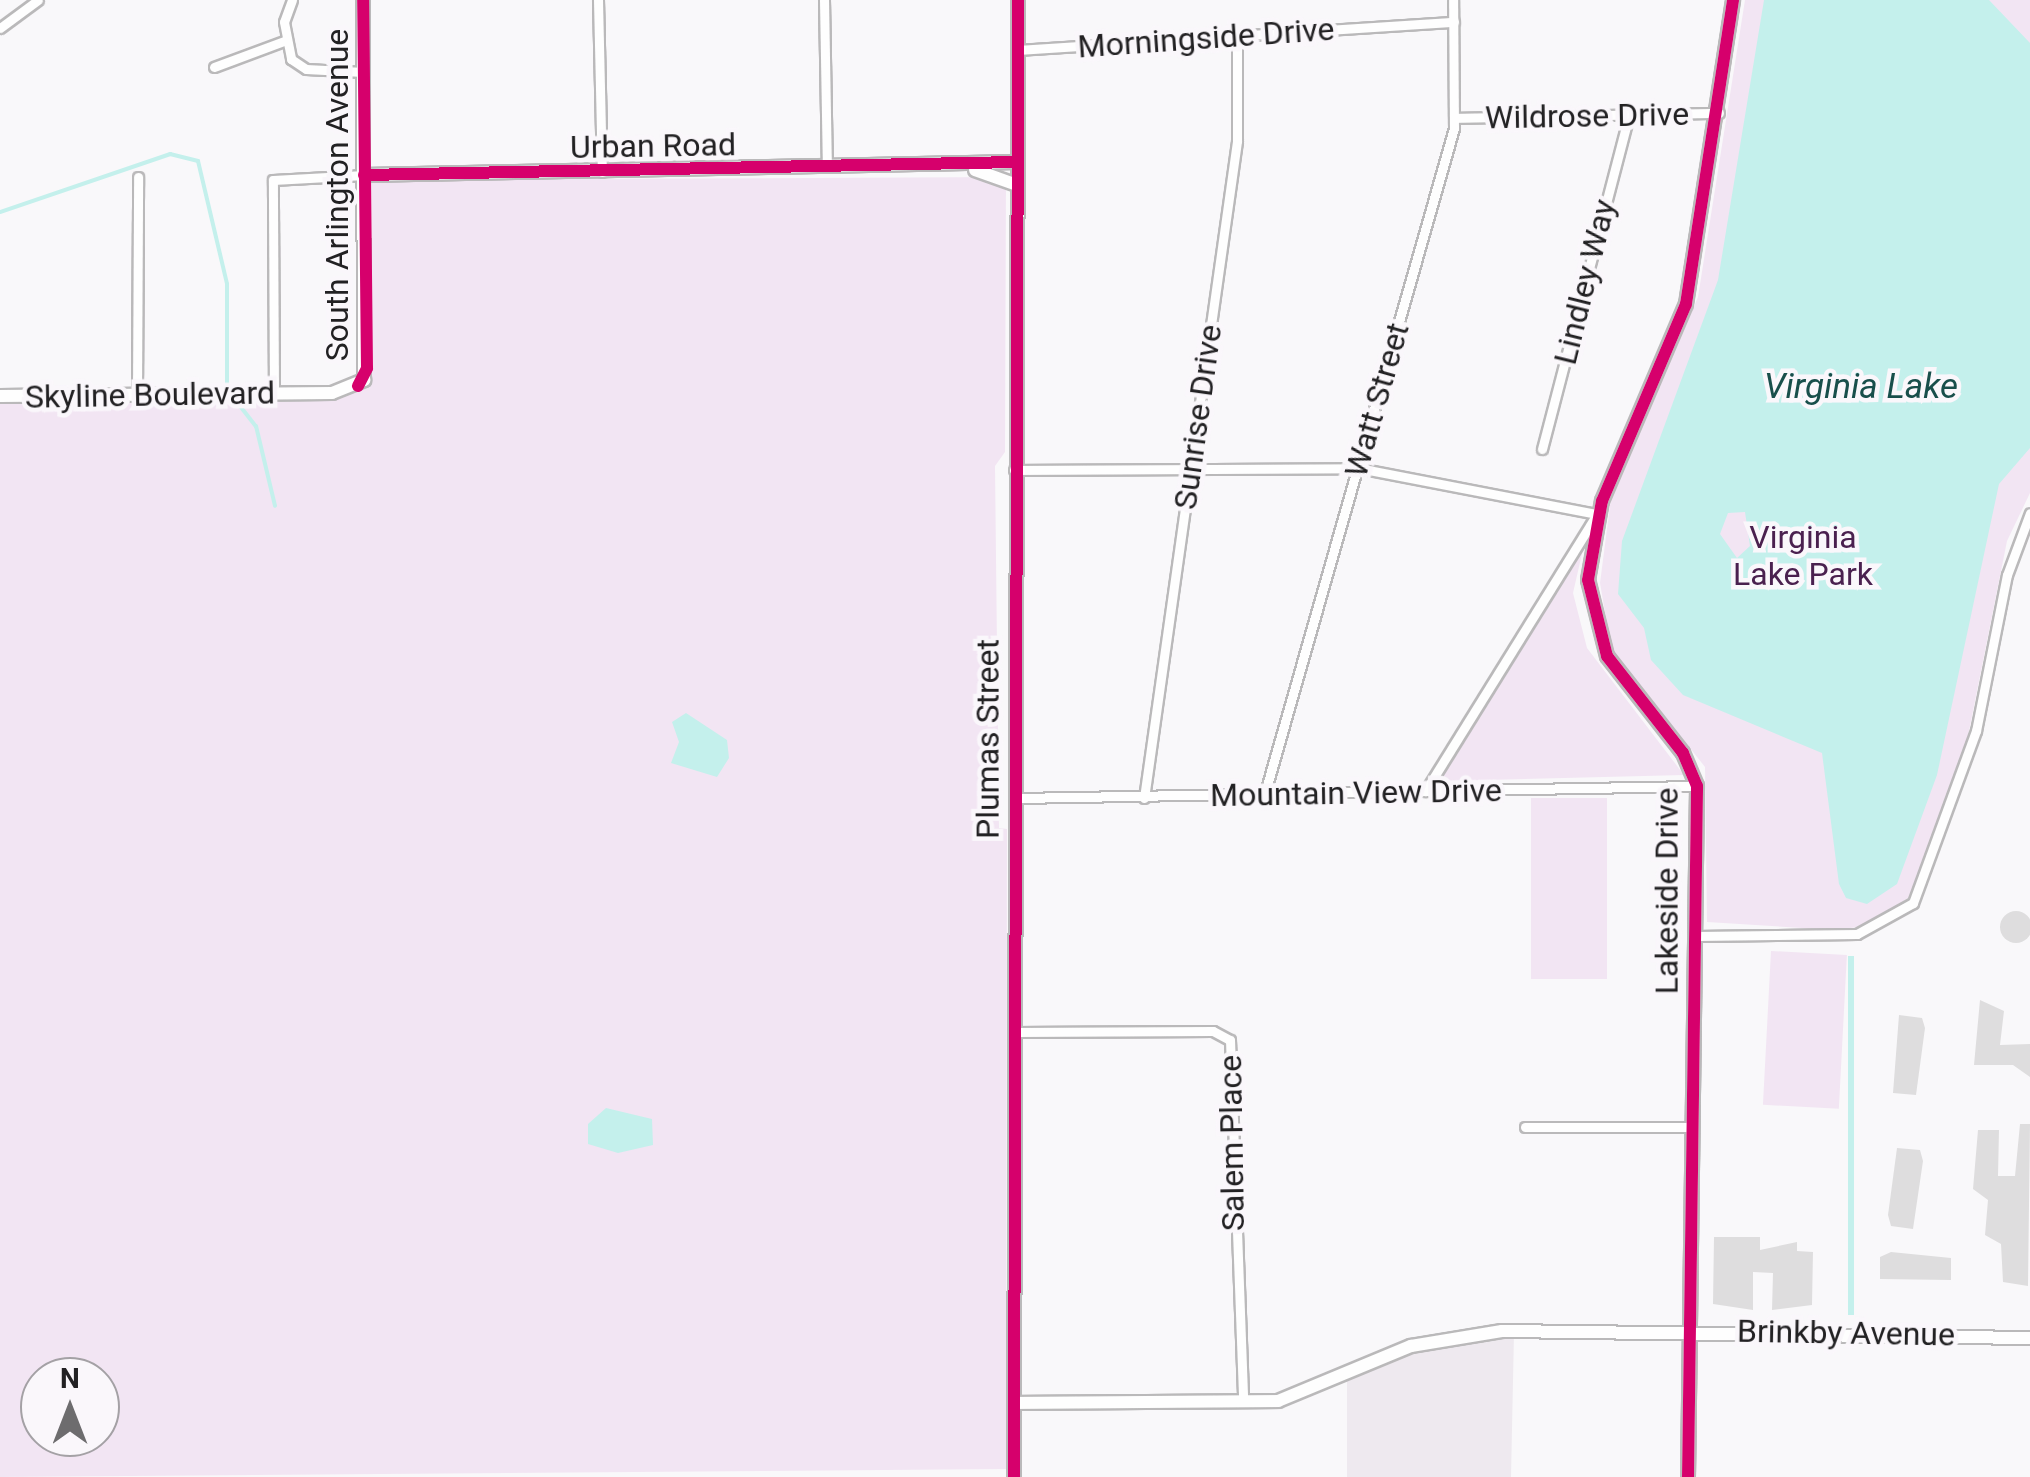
<!DOCTYPE html>
<style>
body{margin:0}
#map{position:relative;width:2030px;height:1477px;overflow:hidden;background:#f9f8fa;font-family:Roboto,sans-serif}
div>[style]{position:absolute}
.built>*{inset:0;background:#eee9ef}
.green>*{inset:0;background:#f2e5f3;transform-origin:0 0}
.water>*{inset:0;background:#c4f0ec;transform-origin:0 0}
.stream>*{height:4px;margin:-2px;padding:0 2px;transform-origin:2px;border-radius:2px;background:#c4f0ec}
.building>*{inset:0;background:#deddde}
.round{border-radius:50%}
.roads{filter:drop-shadow(2px 0 #bab9ba) drop-shadow(-2px 0 #bab9ba) drop-shadow(0 2px #bab9ba) drop-shadow(0 -2px #bab9ba)}
.street>*{height:9px;margin:-4.5px;padding:0 4.5px;transform-origin:4.5px;border-radius:4.5px;background:#fefefe}
.secondary>*{height:12px;margin:-6px;padding:0 6px;transform-origin:6px;border-radius:6px;background:#fefefe}
.cycleway>*{height:12px;margin:-6px;padding:0 6px;transform-origin:6px;border-radius:6px;background:#d6006c}
span{translate:-50% -50%;white-space:nowrap;text-align:center;line-height:1.15;-webkit-text-stroke:9px #faf7fb;paint-order:stroke}
.street-label{font-size:32px;color:#222123}
.park-label{font-size:32px;color:#4a204f}
.water-label{font-size:35px;color:#184f4b;font-style:italic}
.north{position:absolute;left:20px;top:1357px;width:100px;height:100px;box-sizing:border-box;background:#faf7fb;border:2px solid #a4a1a5;border-radius:50%;rotate:0deg;font-size:28px;font-weight:700;line-height:40px;text-align:center;color:#222123}
.north::after{content:'';display:block;margin:auto;width:35px;height:45px;background:#6d6c6e;clip-path:polygon(50% 0,100% 100%,50% 72%,0 100%)}
</style>
<div id="map">
<div class="built">
<div style="clip-path:polygon(1514px 1333px,1511px 1477px,1347px 1477px,1347px 1373px,1379px 1356px)"></div>
</div>
<div class="green">
<div style="clip-path:polygon(1745px 0,2030px 0,2030px 493px,2007px 541px,1966px 746px,1911px 896px,1867px 926px,1834px 930px,1707px 922px,1705px 767px,1611px 648px,1600px 583px,1611px 498px,1698px 297px)"></div>
<div style="clip-path:polygon(evenodd,1006px 177px,1005px 452px,995px 466px,999px 828px,1007px 829px,1006px 1469px,0 1477px,0 402px,340px 397px,364px 387px,372px 374px,371px 180px,1006px 177px,40px 1377px,100px 1377px,100px 1437px,40px 1437px,40px 1377px)"></div>
<div style="clip-path:polygon(1584px 545px,1573px 593px,1587px 648px,1684px 775px,1445px 781px,1442px 771px)"></div>
<div style="left:1531px;top:798px;width:76px;height:181px"></div>
<div style="left:1771px;top:951px;width:76px;height:154px;rotate:3deg"></div>
</div>
<div class="water">
<div style="clip-path:polygon(evenodd,1764px 0,1989px 0,2030px 43px,2030px 448px,1999px 484px,1937px 775px,1897px 884px,1867px 904px,1846px 898px,1839px 884px,1822px 753px,1683px 695px,1651px 660px,1644px 628px,1618px 594px,1622px 541px,1718px 280px,1764px 0,1745px 512px,1750px 546px,1737px 558px,1720px 534px,1728px 513px,1745px 512px)"></div>
<div style="clip-path:polygon(686px 713px,727px 740px,729px 758px,717px 777px,671px 763px,679px 742px,672px 722px)"></div>
<div style="left:1848px;top:956px;width:6px;height:359px"></div>
<div style="clip-path:polygon(606px 1108px,652px 1119px,653px 1145px,618px 1153px,588px 1144px,588px 1124px)"></div>
</div>
<div class="stream">
<div style="left:0;top:212px;width:180px;rotate:-18.8deg"></div>
<div style="left:170px;top:154px;width:29px;rotate:14deg"></div>
<div style="left:198px;top:161px;width:126px;rotate:76.7deg"></div>
<div style="left:227px;top:284px;width:105px;rotate:90deg"></div>
<div style="left:233px;top:397px;width:37px;rotate:52deg"></div>
<div style="left:256px;top:426px;width:82px;rotate:76.6deg"></div>
</div>
<div class="building">
<div class="round" style="left:2000px;top:911px;width:32px;height:32px"></div>
<div style="clip-path:polygon(1980px 1000px,2004px 1011px,2000px 1045px,2030px 1044px,2030px 1077px,2013px 1065px,1974px 1065px)"></div>
<div style="clip-path:polygon(1899px 1015px,1922px 1018px,1925px 1028px,1916px 1095px,1893px 1093px)"></div>
<div style="clip-path:polygon(2020px 1124px,2030px 1124px,2028px 1286px,2003px 1282px,2001px 1244px,1985px 1235px,1988px 1200px,1973px 1189px,1978px 1130px,1999px 1130px,1998px 1176px,2015px 1176px)"></div>
<div style="clip-path:polygon(1897px 1148px,1920px 1150px,1923px 1161px,1913px 1229px,1891px 1226px,1888px 1215px)"></div>
<div style="clip-path:polygon(1714px 1237px,1760px 1237px,1760px 1250px,1797px 1242px,1797px 1251px,1813px 1252px,1812px 1305px,1772px 1310px,1773px 1273px,1753px 1272px,1753px 1310px,1713px 1304px)"></div>
<div style="clip-path:polygon(1891px 1252px,1951px 1258px,1951px 1280px,1880px 1279px,1880px 1257px)"></div>
</div>
<div class="roads">
<div class="street">
<div style="left:292px;top:0;width:23px;rotate:110deg"></div>
<div style="left:284px;top:22px;width:38px;rotate:79deg"></div>
<div style="left:291px;top:59px;width:18px;rotate:34deg"></div>
<div style="left:306px;top:69px;width:57px;rotate:3deg"></div>
<div style="left:598px;top:0;width:172px;rotate:88.7deg"></div>
<div style="left:824px;top:0;width:167px;rotate:89deg"></div>
<div style="left:0;top:28px;width:47px;rotate:-36.4deg"></div>
<div style="left:1018px;top:50px;width:437px;rotate:-3.7deg"></div>
<div style="left:214px;top:67px;width:75px;rotate:-20.4deg"></div>
<div style="left:1454px;top:118px;width:265px;rotate:-1.1deg"></div>
<div style="left:274px;top:393px;width:213px;rotate:-90.3deg"></div>
<div style="left:273px;top:180px;width:91px;rotate:-3.1deg"></div>
<div style="left:137px;top:395px;width:218px;rotate:-89.7deg"></div>
<div style="left:1542px;top:449px;width:345px;rotate:-75.4deg"></div>
<div style="left:1014px;top:470px;width:344px;rotate:-0.3deg"></div>
<div style="left:1358px;top:468px;width:243px;rotate:10.9deg"></div>
<div style="left:1597px;top:514px;width:326px;rotate:121.8deg"></div>
<div style="left:1264px;top:796px;width:694px;rotate:-74.12deg"></div>
<div style="left:1454px;top:128px;width:128px;rotate:-90.4deg"></div>
<div style="left:1016px;top:798px;width:681px;rotate:-1.01deg"></div>
<div style="left:1144px;top:798px;width:664px;rotate:-81.94deg"></div>
<div style="left:1237px;top:141px;width:105px;rotate:-90deg"></div>
<div style="left:1696px;top:936px;width:161px;rotate:-0.7deg"></div>
<div style="left:1857px;top:934px;width:64px;rotate:-29deg"></div>
<div style="left:1913px;top:903px;width:183px;rotate:-69.9deg"></div>
<div style="left:1976px;top:731px;width:159px;rotate:-78.8deg"></div>
<div style="left:2007px;top:575px;width:66px;rotate:-69.6deg"></div>
<div style="left:1016px;top:1032px;width:197px;rotate:-0.3deg"></div>
<div style="left:1213px;top:1031px;width:19px;rotate:28deg"></div>
<div style="left:1230px;top:1040px;width:362px;rotate:87.9deg"></div>
<div style="left:1525px;top:1127px;width:168px"></div>
</div>
<div class="secondary">
<div style="left:975px;top:170px;width:45px;rotate:19.7deg"></div>
<div style="left:364px;top:175px;width:653px;rotate:-1.14deg"></div>
<div style="left:0;top:396px;width:332px;rotate:-0.5deg"></div>
<div style="left:332px;top:393px;width:35px;rotate:-22deg"></div>
<div style="left:364px;top:380px;width:380px;rotate:-90.2deg"></div>
<div style="left:1014px;top:1403px;width:264px;rotate:-0.4deg"></div>
<div style="left:1278px;top:1401px;width:144px;rotate:-22.5deg"></div>
<div style="left:1411px;top:1346px;width:92px;rotate:-9.4deg"></div>
<div style="left:1502px;top:1331px;width:528px;rotate:0.76deg"></div>
<div style="left:1014px;top:1477px;width:1477px;rotate:-89.84deg"></div>
<div style="left:1688px;top:1477px;width:691px;rotate:-89.25deg"></div>
<div style="left:1697px;top:786px;width:36px;rotate:-113deg"></div>
<div style="left:1683px;top:753px;width:123px;rotate:-128.1deg"></div>
<div style="left:1607px;top:656px;width:78px;rotate:-104deg"></div>
<div style="left:1588px;top:580px;width:80px;rotate:-80deg"></div>
<div style="left:1602px;top:501px;width:214px;rotate:-66.9deg"></div>
<div style="left:1686px;top:304px;width:308px;rotate:-81.2deg"></div>
</div>
</div>
<div class="cycleway">
<div style="left:364px;top:175px;width:653px;rotate:-1.14deg"></div>
<div style="left:358px;top:386px;width:20px;rotate:-63deg"></div>
<div style="left:367px;top:368px;width:368px;rotate:-90.6deg"></div>
<div style="left:1014px;top:1477px;width:1477px;rotate:-89.84deg"></div>
<div style="left:1688px;top:1477px;width:691px;rotate:-89.25deg"></div>
<div style="left:1697px;top:786px;width:36px;rotate:-113deg"></div>
<div style="left:1683px;top:753px;width:123px;rotate:-128.1deg"></div>
<div style="left:1607px;top:656px;width:78px;rotate:-104deg"></div>
<div style="left:1588px;top:580px;width:80px;rotate:-80deg"></div>
<div style="left:1602px;top:501px;width:214px;rotate:-66.9deg"></div>
<div style="left:1686px;top:304px;width:308px;rotate:-81.2deg"></div>
</div>
<div class="street-label">
<span style="left:1206px;top:38px;rotate:-4deg">Morningside Drive</span>
<span style="left:1587px;top:116px;rotate:-1deg">Wildrose Drive</span>
<span style="left:653px;top:146px;rotate:-1deg">Urban Road</span>
<span style="left:337px;top:195px;rotate:-90deg">South Arlington Avenue</span>
<span style="left:1585px;top:282px;rotate:-76deg">Lindley Way</span>
<span style="left:150px;top:395px;rotate:-1deg">Skyline Boulevard</span>
<span style="left:1377px;top:400px;rotate:-74deg">Watt Street</span>
<span style="left:1198px;top:417px;rotate:-82deg">Sunrise Drive</span>
<span style="left:988px;top:739px;rotate:-90deg">Plumas Street</span>
<span style="left:1356px;top:793px;rotate:-1deg">Mountain View Drive</span>
<span style="left:1667px;top:891px;rotate:-90deg">Lakeside Drive</span>
<span style="left:1232px;top:1143px;rotate:-91deg">Salem Place</span>
<span style="left:1846px;top:1333px;rotate:1deg">Brinkby Avenue</span>
</div>
<div class="park-label">
<span style="left:1803px;top:556px">Virginia<br>Lake Park</span>
</div>
<div class="water-label">
<span style="left:1861px;top:387px">Virginia Lake</span>
</div>
<div class="north">N</div>
</div>
